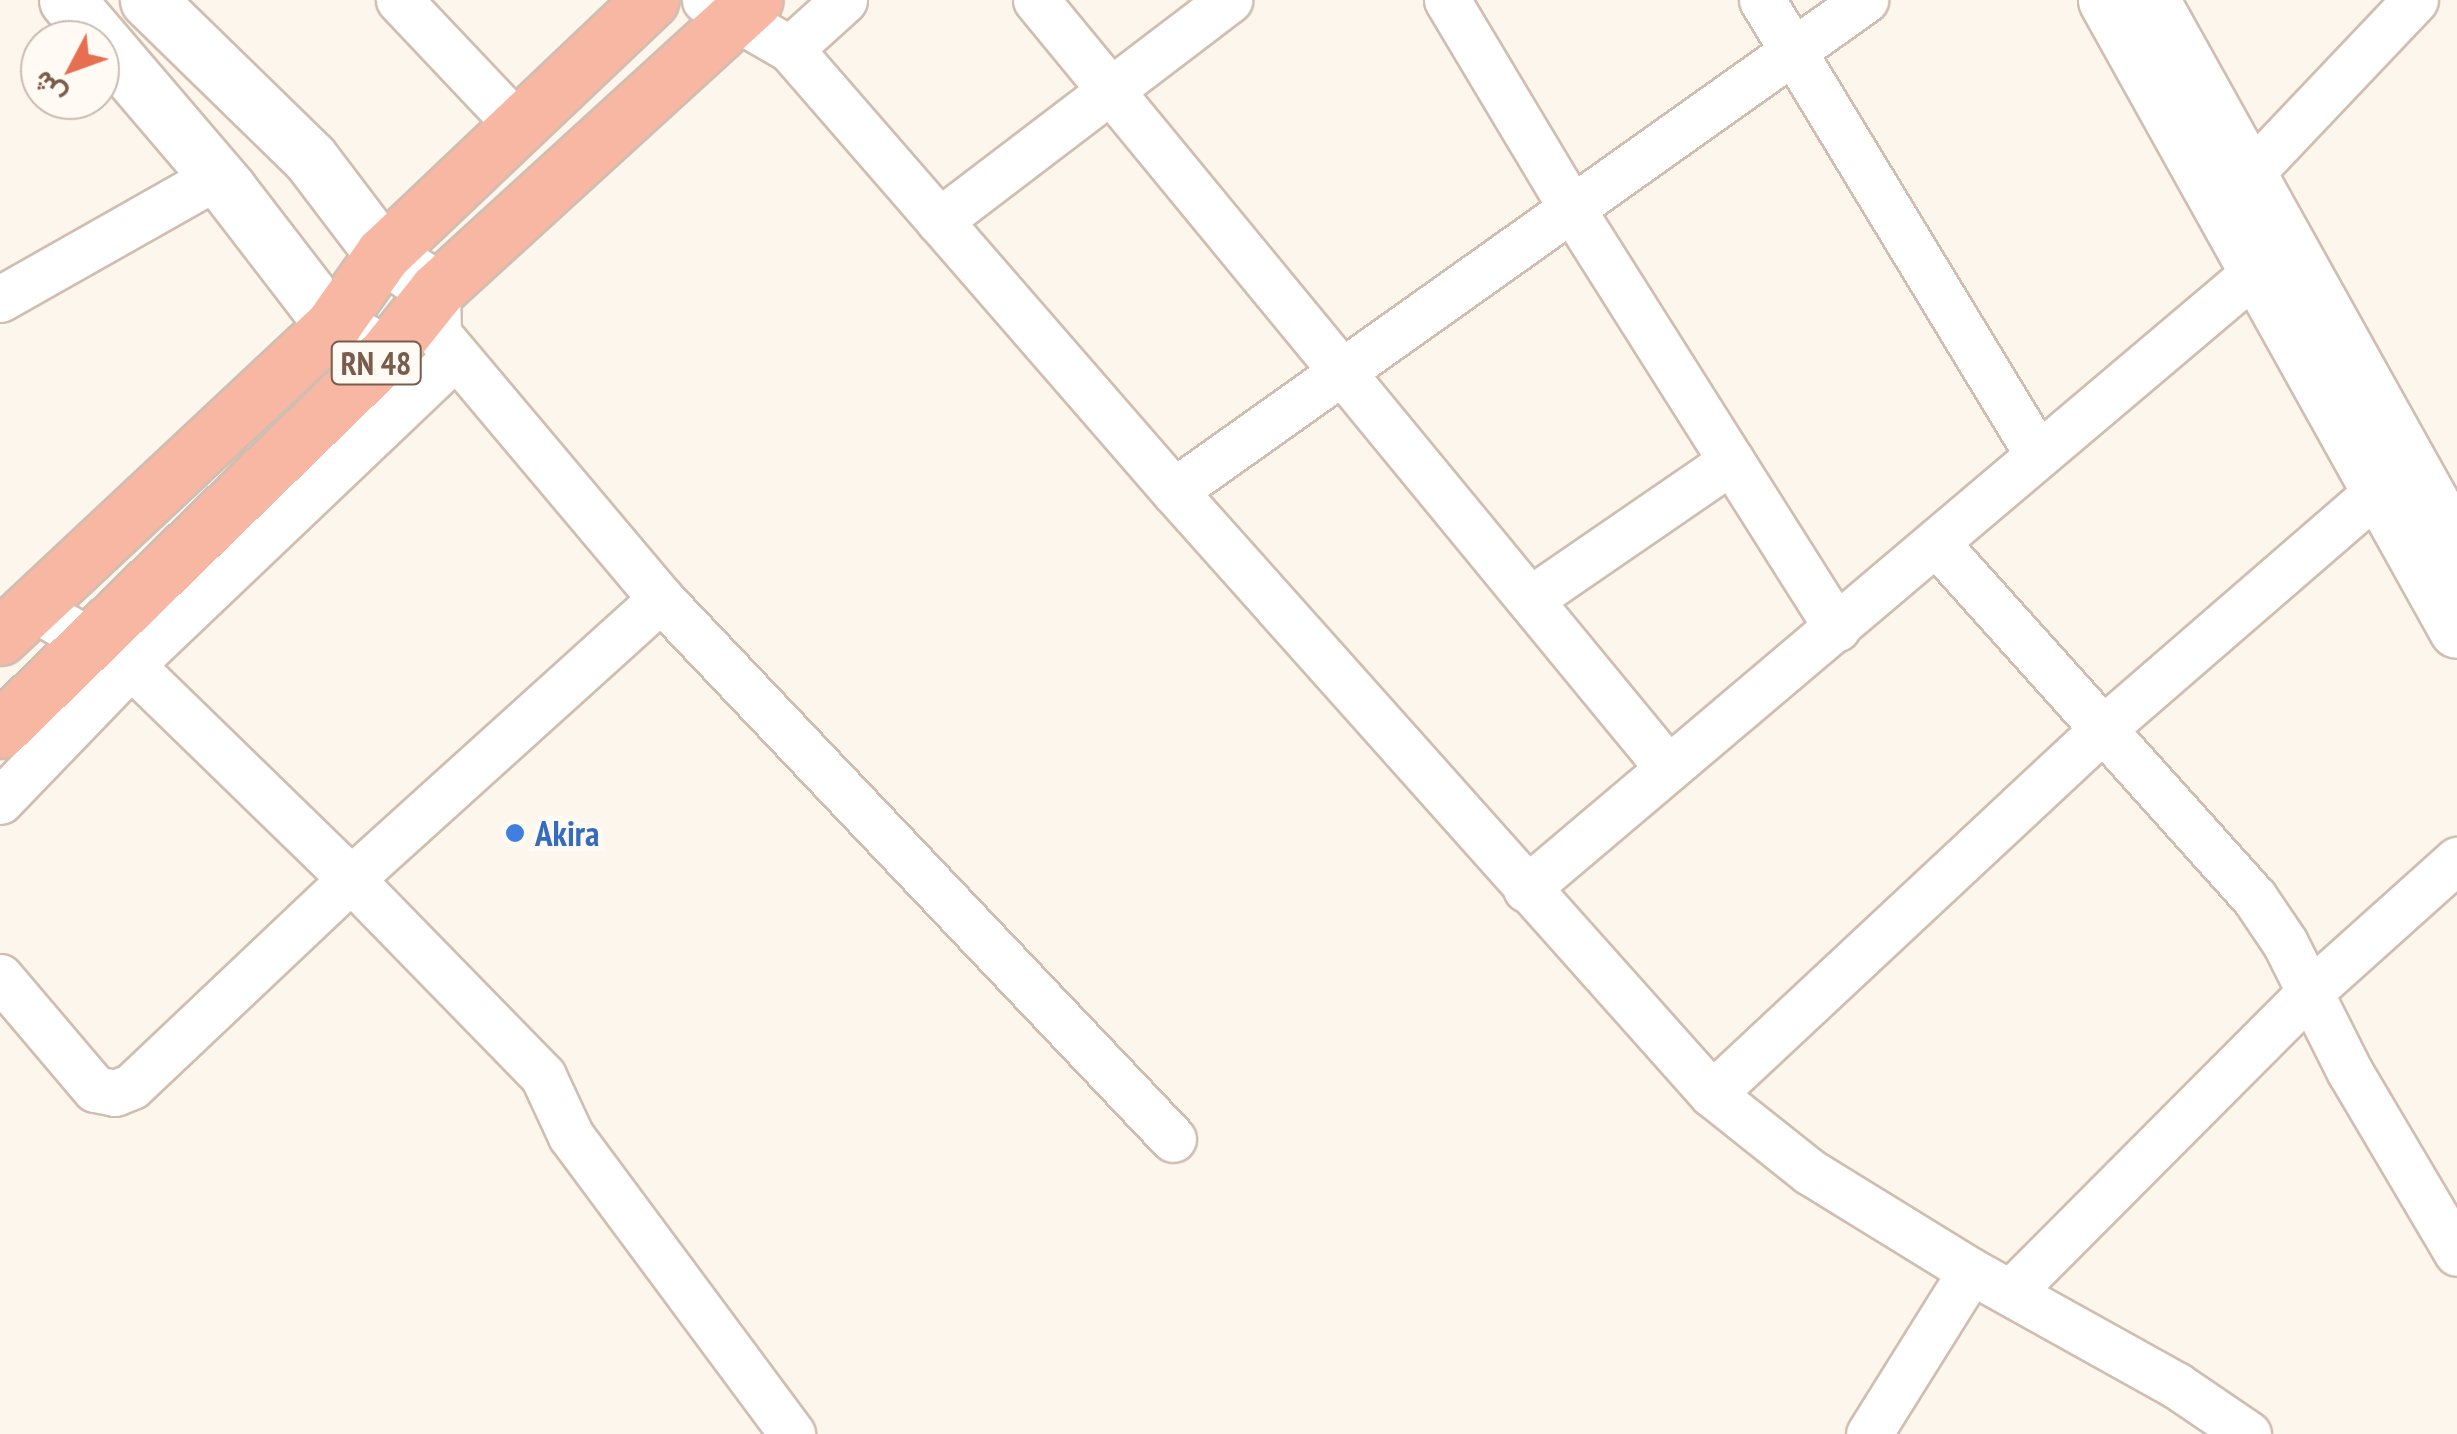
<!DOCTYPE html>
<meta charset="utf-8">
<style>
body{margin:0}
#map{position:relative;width:2457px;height:1434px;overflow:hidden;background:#fdf6ec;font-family:"PT Sans Narrow",Vazirmatn,sans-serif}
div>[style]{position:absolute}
.roads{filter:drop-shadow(2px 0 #d1beb0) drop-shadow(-2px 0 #d1beb0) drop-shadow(0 2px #d1beb0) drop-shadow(0 -2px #d1beb0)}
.street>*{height:45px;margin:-22.5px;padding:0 22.5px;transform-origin:22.5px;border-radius:22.5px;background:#fff}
.secondary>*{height:55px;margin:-27.5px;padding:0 27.5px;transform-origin:27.5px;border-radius:27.5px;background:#fff}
.highway>*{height:55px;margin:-27.5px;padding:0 27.5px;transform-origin:27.5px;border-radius:27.5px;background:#f7b7a3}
.dots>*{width:28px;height:28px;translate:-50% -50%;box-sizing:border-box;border:5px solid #fffaf3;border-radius:50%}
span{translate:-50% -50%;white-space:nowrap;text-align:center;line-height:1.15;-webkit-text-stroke:10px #fffaf3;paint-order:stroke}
.shield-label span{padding:2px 8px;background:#fffaf3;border:2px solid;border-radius:8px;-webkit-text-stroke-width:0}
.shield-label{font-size:32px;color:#7a5c4d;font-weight:700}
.shop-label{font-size:35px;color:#366cbe;font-weight:700}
.left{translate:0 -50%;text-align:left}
.north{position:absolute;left:20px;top:20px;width:100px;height:100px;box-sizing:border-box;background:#fffaf3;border:2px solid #cabbb1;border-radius:50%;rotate:229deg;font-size:28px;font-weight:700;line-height:40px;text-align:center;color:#7a5c4d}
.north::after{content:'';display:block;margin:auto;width:35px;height:45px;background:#e76f51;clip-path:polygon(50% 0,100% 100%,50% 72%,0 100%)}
</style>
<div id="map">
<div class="roads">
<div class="street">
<div style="left:399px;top:0;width:173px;rotate:46.6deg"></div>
<div style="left:705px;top:0;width:98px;rotate:30deg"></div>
<div style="left:790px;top:49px;width:586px;rotate:49.02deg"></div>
<div style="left:1174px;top:491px;width:808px;rotate:48.26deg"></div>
<div style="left:1712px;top:1094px;width:125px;rotate:38.5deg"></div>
<div style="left:1810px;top:1172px;width:189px;rotate:31.6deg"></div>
<div style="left:1971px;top:1271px;width:235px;rotate:29.1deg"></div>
<div style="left:2176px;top:1385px;width:87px;rotate:34.2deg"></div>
<div style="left:1036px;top:0;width:995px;rotate:50.55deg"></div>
<div style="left:1447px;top:0;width:244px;rotate:59.1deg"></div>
<div style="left:1572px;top:209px;width:496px;rotate:57.7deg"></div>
<div style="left:1762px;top:0;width:532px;rotate:58.76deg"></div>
<div style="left:790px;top:49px;width:73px;rotate:-42.2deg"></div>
<div style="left:2249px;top:175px;width:241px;rotate:-46.5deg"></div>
<div style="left:939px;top:221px;width:365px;rotate:-37.3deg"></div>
<div style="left:437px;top:290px;width:44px;rotate:88.7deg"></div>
<div style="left:438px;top:334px;width:346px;rotate:49.9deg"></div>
<div style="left:661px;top:599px;width:744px;rotate:46.52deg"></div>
<div style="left:0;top:299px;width:248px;rotate:-29.5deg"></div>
<div style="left:1174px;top:491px;width:848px;rotate:-35.4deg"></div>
<div style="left:1937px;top:544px;width:474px;rotate:48.1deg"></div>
<div style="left:2254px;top:897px;width:55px;rotate:56deg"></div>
<div style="left:2285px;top:943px;width:144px;rotate:63.3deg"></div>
<div style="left:2350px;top:1072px;width:210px;rotate:59.4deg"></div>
<div style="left:1532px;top:598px;width:242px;rotate:-34.5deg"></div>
<div style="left:30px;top:606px;width:117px;rotate:30.3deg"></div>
<div style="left:131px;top:665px;width:307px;rotate:44.2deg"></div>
<div style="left:351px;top:879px;width:275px;rotate:45.7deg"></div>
<div style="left:543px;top:1076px;width:66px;rotate:65deg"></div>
<div style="left:571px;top:1136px;width:371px;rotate:53.4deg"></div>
<div style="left:0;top:801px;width:189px;rotate:-46.1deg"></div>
<div style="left:131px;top:665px;width:448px;rotate:-43.6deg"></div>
<div style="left:1526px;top:889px;width:956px;rotate:-40.25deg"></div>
<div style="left:0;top:977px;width:147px;rotate:49.7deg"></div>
<div style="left:95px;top:1089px;width:20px;rotate:11deg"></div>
<div style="left:115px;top:1093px;width:18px;rotate:-22deg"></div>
<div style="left:132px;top:1086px;width:301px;rotate:-43.4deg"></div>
<div style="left:351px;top:879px;width:418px;rotate:-42.1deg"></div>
<div style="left:1712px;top:1094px;width:536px;rotate:-43.04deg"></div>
<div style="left:2104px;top:728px;width:362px;rotate:-40.9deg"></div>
<div style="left:2011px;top:1292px;width:426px;rotate:-45.1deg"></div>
<div style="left:2312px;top:990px;width:195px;rotate:-41.9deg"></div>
<div style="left:1869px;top:1434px;width:192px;rotate:-58deg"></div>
</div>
<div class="secondary">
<div style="left:67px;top:0;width:250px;rotate:49.5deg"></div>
<div style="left:229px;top:190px;width:170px;rotate:52.4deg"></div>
<div style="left:333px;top:325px;width:60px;rotate:28.7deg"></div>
<div style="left:148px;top:0;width:226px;rotate:44.3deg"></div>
<div style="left:310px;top:158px;width:121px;rotate:52.8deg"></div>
<div style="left:383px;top:254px;width:65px;rotate:33.7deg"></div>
<div style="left:2106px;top:0;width:721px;rotate:60.88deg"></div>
<div style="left:2151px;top:0;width:629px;rotate:60.87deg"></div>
</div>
<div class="highway">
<div style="left:0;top:637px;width:456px;rotate:-43.1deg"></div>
<div style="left:333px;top:325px;width:87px;rotate:-54.8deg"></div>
<div style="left:383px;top:254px;width:369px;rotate:-43.5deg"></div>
<div style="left:0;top:730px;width:539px;rotate:-44.25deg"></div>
<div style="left:386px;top:354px;width:82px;rotate:-51.4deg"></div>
<div style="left:437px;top:290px;width:430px;rotate:-42.4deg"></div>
</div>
</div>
<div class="dots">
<div style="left:515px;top:833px;background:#3f7fe0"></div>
</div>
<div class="shield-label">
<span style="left:376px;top:363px">RN 48</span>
</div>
<div class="shop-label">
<span class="left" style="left:535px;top:833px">Akira</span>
</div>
<div class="north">ش</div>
</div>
